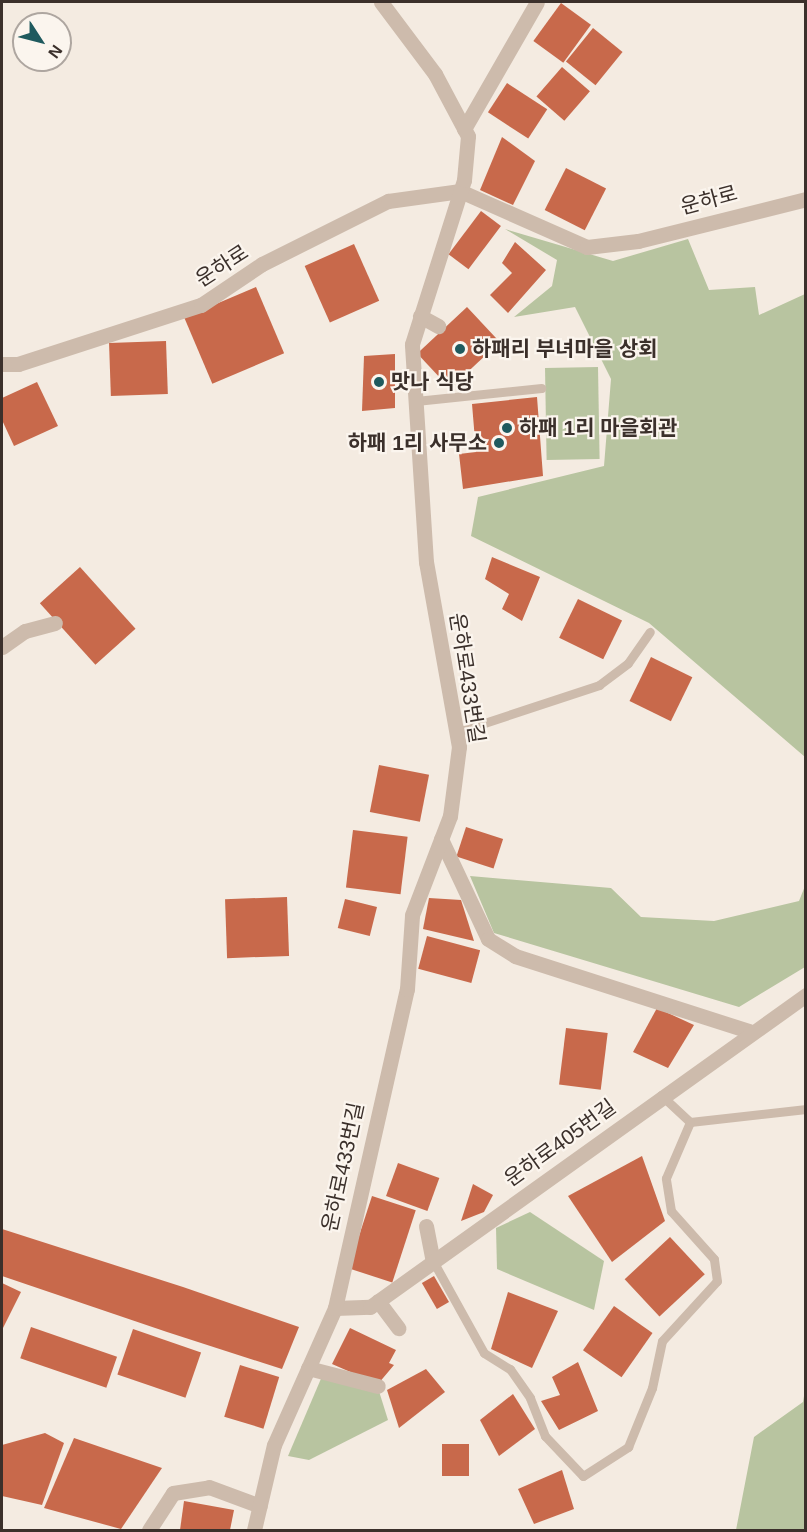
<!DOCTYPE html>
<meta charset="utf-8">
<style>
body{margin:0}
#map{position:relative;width:807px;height:1532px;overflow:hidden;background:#f4ebe1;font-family:Arial,"Noto Sans KR",sans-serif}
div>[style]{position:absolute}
.green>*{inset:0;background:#b8c4a0;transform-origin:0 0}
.building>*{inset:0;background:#c8694b;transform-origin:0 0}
.lane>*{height:9px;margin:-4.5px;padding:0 4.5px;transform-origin:4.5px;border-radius:4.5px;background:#cdbbac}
.street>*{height:15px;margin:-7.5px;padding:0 7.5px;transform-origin:7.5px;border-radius:7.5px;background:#cdbbac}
.dots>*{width:16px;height:16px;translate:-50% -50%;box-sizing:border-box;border:3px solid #fbf5ee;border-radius:50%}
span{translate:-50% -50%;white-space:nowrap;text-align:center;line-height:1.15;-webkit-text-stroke:4.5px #fbf5ee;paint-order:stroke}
.street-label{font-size:21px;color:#3b302b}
.poi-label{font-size:21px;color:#3b302b;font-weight:700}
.left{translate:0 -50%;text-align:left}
.right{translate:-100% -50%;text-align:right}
.frame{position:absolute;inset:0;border:3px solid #3b302b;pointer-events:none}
.north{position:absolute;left:12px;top:12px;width:60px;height:60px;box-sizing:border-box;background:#fbf5ee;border:2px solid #aea6a0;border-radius:50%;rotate:126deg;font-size:16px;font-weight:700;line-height:24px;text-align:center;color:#3b302b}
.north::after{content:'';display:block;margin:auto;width:21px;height:27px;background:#1f5a5e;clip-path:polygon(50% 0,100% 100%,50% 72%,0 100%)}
</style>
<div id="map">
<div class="green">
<div style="clip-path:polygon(505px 229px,613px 261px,688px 239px,709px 290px,755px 287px,759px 315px,805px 294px,805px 757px,649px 623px,471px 536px,478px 497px,604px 466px,611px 379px,575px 307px,514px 317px,552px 286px,557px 260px)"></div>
<div style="left:598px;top:367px;width:92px;height:53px;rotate:89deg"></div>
<div style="clip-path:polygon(470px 876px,611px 888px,641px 917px,714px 921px,799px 901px,805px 886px,805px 967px,739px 1007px,494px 933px)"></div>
<div style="clip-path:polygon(530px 1212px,604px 1261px,594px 1310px,497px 1269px,496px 1228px)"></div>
<div style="clip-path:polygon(323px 1374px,378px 1388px,388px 1420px,309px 1460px,288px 1456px)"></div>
<div style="clip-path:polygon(805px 1390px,805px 1530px,736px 1530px,754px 1437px,803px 1402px)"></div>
</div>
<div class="building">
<div style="left:561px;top:3px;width:37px;height:47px;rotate:36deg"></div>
<div style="left:593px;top:28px;width:38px;height:43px;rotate:39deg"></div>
<div style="left:562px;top:67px;width:37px;height:39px;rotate:41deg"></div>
<div style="left:507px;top:83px;width:48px;height:35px;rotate:33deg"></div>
<div style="clip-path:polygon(502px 137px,535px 161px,513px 205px,480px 190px)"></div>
<div style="left:566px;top:168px;width:45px;height:47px;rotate:27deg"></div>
<div style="left:481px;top:211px;width:25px;height:54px;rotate:37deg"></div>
<div style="clip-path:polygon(515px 242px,546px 270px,508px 313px,490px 295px,512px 273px,502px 263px)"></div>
<div style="left:354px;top:244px;width:62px;height:54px;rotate:66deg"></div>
<div style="left:256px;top:287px;width:72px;height:78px;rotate:67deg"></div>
<div style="left:467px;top:307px;width:48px;height:68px;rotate:47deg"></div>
<div style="left:166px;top:341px;width:53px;height:57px;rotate:88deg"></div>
<div style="clip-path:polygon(395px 354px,395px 408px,362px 411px,364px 356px)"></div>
<div style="clip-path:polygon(37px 382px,58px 426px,14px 446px,2px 420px,2px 398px)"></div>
<div style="clip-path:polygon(537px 397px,543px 476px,463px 489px,459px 454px,476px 452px,472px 404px)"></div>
<div style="clip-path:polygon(492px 557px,540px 577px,522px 621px,502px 609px,509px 594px,485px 579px)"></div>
<div style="left:80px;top:567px;width:83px;height:54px;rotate:48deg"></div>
<div style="left:578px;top:599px;width:49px;height:43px;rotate:26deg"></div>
<div style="left:651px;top:657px;width:46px;height:49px;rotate:26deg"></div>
<div style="left:379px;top:765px;width:51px;height:48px;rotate:11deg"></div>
<div style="left:466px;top:827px;width:39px;height:31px;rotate:18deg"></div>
<div style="left:353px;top:830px;width:55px;height:58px;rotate:7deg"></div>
<div style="left:287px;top:897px;width:59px;height:62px;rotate:88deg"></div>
<div style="clip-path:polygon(429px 898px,461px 900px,474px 941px,423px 929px)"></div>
<div style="left:345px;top:899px;width:33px;height:30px;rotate:14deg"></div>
<div style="left:427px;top:936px;width:55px;height:34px;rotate:15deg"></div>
<div style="clip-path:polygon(657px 1008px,694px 1025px,668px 1068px,633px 1052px)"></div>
<div style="left:566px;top:1028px;width:42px;height:57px;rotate:7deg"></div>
<div style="clip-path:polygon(642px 1156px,665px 1221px,612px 1262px,568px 1196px)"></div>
<div style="left:398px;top:1163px;width:44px;height:35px;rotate:20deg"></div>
<div style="clip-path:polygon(473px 1184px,493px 1195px,484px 1212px,461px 1221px)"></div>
<div style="left:372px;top:1196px;width:46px;height:76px;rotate:18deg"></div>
<div style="clip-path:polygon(2px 1229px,183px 1287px,299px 1327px,282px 1369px,167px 1332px,2px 1276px)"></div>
<div style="left:670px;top:1237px;width:51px;height:62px;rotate:47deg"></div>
<div style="left:434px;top:1276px;width:30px;height:14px;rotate:60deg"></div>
<div style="clip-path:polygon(2px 1283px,21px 1292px,2px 1330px)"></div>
<div style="clip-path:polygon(508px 1292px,558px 1311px,532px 1368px,491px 1349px)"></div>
<div style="left:614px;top:1306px;width:47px;height:54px;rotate:35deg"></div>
<div style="left:31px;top:1327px;width:91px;height:33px;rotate:19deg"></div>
<div style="clip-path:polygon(350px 1328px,396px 1350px,389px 1363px,394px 1365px,378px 1384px,332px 1364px)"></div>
<div style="left:133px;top:1329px;width:72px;height:48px;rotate:19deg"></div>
<div style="clip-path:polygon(578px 1362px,598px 1411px,559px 1430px,541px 1401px,560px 1395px,552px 1377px)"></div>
<div style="left:240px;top:1365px;width:41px;height:54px;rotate:17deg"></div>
<div style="clip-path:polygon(426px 1369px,445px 1392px,399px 1428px,387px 1390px)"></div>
<div style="clip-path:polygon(513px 1394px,535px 1429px,499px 1456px,480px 1420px)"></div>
<div style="clip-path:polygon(45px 1433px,64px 1443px,42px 1505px,2px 1496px,2px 1445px)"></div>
<div style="clip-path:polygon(74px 1438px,162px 1468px,121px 1529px,44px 1508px)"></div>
<div style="left:442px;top:1444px;width:27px;height:32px"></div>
<div style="clip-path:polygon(562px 1470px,574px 1509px,534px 1524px,518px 1489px)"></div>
<div style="clip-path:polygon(184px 1501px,234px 1510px,230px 1530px,180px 1530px)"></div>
</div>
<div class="lane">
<div style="left:416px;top:401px;width:126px;rotate:-5.9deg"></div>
<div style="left:457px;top:732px;width:150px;rotate:-18.3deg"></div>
<div style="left:599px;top:685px;width:36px;rotate:-37deg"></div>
<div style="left:628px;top:663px;width:38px;rotate:-55deg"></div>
<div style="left:661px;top:1095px;width:40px;rotate:43deg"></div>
<div style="left:690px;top:1122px;width:117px;rotate:-6.4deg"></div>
<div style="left:433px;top:1261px;width:105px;rotate:61deg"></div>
<div style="left:484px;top:1353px;width:31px;rotate:32deg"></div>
<div style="left:510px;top:1369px;width:35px;rotate:55deg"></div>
<div style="left:530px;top:1398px;width:41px;rotate:68.5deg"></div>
<div style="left:545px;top:1436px;width:55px;rotate:46.5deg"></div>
<div style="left:583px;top:1476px;width:54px;rotate:-32.8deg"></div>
<div style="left:628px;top:1447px;width:64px;rotate:-67.9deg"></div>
<div style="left:652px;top:1388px;width:48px;rotate:-78deg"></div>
<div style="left:662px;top:1341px;width:81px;rotate:-47.5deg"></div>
<div style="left:717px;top:1281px;width:22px;rotate:-98deg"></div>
<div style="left:714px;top:1259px;width:64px;rotate:-131.9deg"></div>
<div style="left:671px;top:1211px;width:33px;rotate:-99deg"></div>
<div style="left:666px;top:1178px;width:61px;rotate:-66.8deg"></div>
</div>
<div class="street">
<div style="left:464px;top:129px;width:146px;rotate:-60.1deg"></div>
<div style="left:420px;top:316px;width:21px;rotate:29deg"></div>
<div style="left:2px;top:364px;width:16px"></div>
<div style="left:18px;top:364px;width:192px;rotate:-17.9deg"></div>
<div style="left:201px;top:305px;width:73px;rotate:-33.9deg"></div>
<div style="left:262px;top:264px;width:141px;rotate:-26.6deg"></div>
<div style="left:388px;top:201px;width:73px;rotate:-7.9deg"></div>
<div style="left:460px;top:191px;width:139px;rotate:23.8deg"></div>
<div style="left:587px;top:247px;width:51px;rotate:-6.7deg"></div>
<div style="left:638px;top:241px;width:173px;rotate:-14deg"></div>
<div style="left:2px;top:647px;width:28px;rotate:-35deg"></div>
<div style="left:25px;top:631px;width:31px;rotate:-15deg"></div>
<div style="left:441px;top:839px;width:110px;rotate:64.8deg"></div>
<div style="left:488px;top:939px;width:32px;rotate:32deg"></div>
<div style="left:515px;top:956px;width:246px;rotate:17.8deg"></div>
<div style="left:426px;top:1226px;width:36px;rotate:79deg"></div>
<div style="left:378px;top:1301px;width:34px;rotate:53deg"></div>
<div style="left:335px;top:1308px;width:35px;rotate:-2deg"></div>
<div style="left:370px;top:1307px;width:536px;rotate:-35.59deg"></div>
<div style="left:308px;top:1368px;width:72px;rotate:14.4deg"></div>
<div style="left:149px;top:1530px;width:44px;rotate:-57deg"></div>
<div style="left:173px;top:1493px;width:36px;rotate:-9deg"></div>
<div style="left:209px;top:1487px;width:54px;rotate:20.4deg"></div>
<div style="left:254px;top:1530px;width:87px;rotate:-76.8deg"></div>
<div style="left:274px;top:1445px;width:150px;rotate:-66deg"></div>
<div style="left:335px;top:1308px;width:327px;rotate:-77.3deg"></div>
<div style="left:407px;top:989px;width:74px;rotate:-86.1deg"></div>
<div style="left:412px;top:915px;width:106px;rotate:-69deg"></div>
<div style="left:450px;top:816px;width:70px;rotate:-82.6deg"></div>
<div style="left:459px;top:747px;width:188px;rotate:-100.1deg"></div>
<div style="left:426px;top:562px;width:218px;rotate:-93.7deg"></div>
<div style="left:412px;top:344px;width:172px;rotate:-72.4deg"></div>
<div style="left:464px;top:180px;width:44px;rotate:-84.8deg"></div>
<div style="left:468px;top:136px;width:70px;rotate:-118deg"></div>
<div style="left:435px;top:74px;width:90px;rotate:-126.9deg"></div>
</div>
<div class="dots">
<div style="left:460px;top:349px;background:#1f5a5e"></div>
<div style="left:379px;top:382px;background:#1f5a5e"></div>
<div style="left:507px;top:428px;background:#1f5a5e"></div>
<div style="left:499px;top:443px;background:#1f5a5e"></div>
</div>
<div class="street-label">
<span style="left:709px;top:200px;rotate:-15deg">운하로</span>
<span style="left:222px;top:266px;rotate:-33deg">운하로</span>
<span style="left:467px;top:678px;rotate:81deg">운하로433번길</span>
<span style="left:560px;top:1143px;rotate:-36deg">운하로405번길</span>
<span style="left:343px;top:1167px;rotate:-78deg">운하로433번길</span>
</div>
<div class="poi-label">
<span class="left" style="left:472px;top:349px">하패리 부녀마을 상회</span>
<span class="left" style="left:391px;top:382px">맛나 식당</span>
<span class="left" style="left:519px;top:428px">하패 1리 마을회관</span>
<span class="right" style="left:487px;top:443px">하패 1리 사무소</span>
</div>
<div class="frame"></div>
<div class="north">N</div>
</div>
